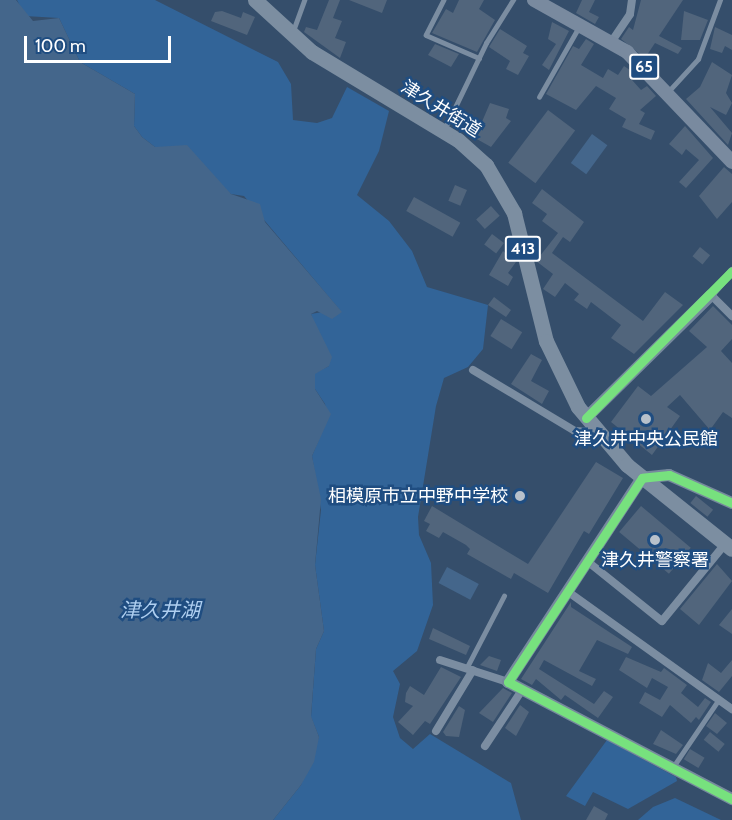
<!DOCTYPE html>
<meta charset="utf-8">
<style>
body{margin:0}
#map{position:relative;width:732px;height:820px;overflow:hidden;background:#354e6b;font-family:Cabin,"Noto Sans JP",sans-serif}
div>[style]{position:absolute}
.green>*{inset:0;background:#326498}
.water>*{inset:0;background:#44668b;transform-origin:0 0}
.building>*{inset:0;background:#51657c;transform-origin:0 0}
.lane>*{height:4.5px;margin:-2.25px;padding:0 2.25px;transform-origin:2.25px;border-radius:2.25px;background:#7b8da1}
.street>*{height:8px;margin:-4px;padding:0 4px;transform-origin:4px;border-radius:4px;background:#7b8da1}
.secondary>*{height:12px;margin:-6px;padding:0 6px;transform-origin:6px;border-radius:6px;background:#76899d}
.primary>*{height:14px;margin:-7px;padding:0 7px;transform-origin:7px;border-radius:7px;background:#798a9f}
.highway>*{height:15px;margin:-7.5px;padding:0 7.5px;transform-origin:7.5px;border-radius:7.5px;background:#7c8ea1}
.cycleway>*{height:9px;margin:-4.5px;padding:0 4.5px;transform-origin:4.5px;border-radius:4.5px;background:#77e17e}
.dots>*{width:16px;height:16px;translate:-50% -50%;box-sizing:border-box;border:3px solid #1f4d81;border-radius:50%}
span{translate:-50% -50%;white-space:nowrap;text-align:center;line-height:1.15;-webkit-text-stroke:5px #1f4d81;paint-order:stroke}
.shield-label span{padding:2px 4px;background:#1f4d81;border:2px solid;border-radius:4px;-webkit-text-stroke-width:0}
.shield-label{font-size:16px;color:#fff;font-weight:700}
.street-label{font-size:18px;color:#fff}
.poi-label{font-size:18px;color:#fff}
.right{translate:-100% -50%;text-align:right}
.water-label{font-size:20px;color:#afcff0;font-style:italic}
.scale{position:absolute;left:24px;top:36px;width:147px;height:27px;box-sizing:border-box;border:3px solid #fff;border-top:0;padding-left:8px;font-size:18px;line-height:21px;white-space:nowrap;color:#fff;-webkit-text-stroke:4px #1f4d81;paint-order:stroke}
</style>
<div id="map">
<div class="green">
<div style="clip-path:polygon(17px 0,155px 0,278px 62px,291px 84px,293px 120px,317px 123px,332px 118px,347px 87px,389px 111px,379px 151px,357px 195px,389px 221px,412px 251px,427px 287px,488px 305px,483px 349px,468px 367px,444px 378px,436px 406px,418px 517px,419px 535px,431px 563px,433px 605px,417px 651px,393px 671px,400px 684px,393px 717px,400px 738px,413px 749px,430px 734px,511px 783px,521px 820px,273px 820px,301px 785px,319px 737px,311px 717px,316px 649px,324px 631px,315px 565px,321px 510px,312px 456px,327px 420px,325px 404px,315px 389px,315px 373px,329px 366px,311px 314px,339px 309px,244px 196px,231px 194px,172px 148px,155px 147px,142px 137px,134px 126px,135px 94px,80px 62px,59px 18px,25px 16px)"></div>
<div style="clip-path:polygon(607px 740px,676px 777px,677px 781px,628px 809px,593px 792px,585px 806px,566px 796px)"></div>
<div style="clip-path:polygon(675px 798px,721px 820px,638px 820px,653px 807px)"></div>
</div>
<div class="water">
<div style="clip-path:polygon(0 0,16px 0,33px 21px,59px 18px,80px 62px,135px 94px,134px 126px,142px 137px,155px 147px,187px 145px,231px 194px,260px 204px,265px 222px,342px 312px,332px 319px,317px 311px,311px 314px,332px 357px,329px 366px,315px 374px,315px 389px,331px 414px,312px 456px,321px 499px,315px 565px,324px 631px,316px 649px,311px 716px,319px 737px,314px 762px,301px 785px,273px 820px,0 820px)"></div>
<div style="left:592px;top:134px;width:19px;height:36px;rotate:36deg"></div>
<div style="left:447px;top:567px;width:36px;height:18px;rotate:28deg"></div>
</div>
<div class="building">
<div style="clip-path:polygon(329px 0,340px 0,333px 18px,342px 21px,335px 38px,346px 42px,340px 58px,304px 32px,306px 27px,317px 30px)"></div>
<div style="clip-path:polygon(349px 0,387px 0,382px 13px)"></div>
<div style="clip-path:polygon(459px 0,484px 0,479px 9px,495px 20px,477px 52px,432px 33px,446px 9px,453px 13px)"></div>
<div style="clip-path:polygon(582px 0,595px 0,589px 12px,599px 17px,595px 24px,576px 13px)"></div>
<div style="clip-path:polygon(641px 0,683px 0,659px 36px,682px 48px,678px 54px,655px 43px,645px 58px,621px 39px,629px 27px,633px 30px)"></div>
<div style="clip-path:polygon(222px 11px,241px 18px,243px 12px,255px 17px,247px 35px,211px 21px,215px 12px)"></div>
<div style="clip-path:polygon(684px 11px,708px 20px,700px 40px,681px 40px)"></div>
<div style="clip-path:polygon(552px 22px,569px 31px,549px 70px,542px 65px,556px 44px,548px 39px)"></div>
<div style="clip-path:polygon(715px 27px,732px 35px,732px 50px,725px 46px,722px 53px,710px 49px)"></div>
<div style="clip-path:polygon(500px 29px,527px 46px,523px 53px,529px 56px,518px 75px,506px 69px,510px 61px,489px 47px)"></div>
<div style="clip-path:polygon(586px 39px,594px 44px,581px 65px,603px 78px,608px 69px,618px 75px,624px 66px,636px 74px,632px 80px,641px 90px,647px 86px,656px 96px,640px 110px,645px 113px,639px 124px,655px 131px,651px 140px,622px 127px,626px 119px,609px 109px,616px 98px,596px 86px,576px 110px,546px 94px,573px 46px,579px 49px)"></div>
<div style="clip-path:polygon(435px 44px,459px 54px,451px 67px,428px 55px)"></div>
<div style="clip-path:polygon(712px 62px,732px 75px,726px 93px,732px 103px,726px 115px,710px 107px,732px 133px,728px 145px,686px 99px,700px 87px)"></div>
<div style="clip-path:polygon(490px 103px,509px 109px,506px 118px,511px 121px,491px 147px,475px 138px)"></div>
<div style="left:548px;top:110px;width:34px;height:66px;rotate:37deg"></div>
<div style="clip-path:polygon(685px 126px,713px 158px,686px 188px,679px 182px,699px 160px,686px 149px,682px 155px,669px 144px)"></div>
<div style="clip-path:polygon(724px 167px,732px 174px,732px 202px,717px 219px,699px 196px)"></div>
<div style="left:455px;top:185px;width:13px;height:17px;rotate:23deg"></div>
<div style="clip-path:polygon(542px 189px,584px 222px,570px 242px,563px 237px,552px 253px,643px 321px,665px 292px,683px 305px,634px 354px,611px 338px,621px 325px,591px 302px,587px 309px,574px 300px,579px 294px,565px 283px,555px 297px,543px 289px,553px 274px,536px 261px,558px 233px,542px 221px,547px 214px,532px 203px)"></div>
<div style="left:414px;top:197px;width:53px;height:16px;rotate:29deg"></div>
<div style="left:491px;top:206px;width:13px;height:20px;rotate:48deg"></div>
<div style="left:492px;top:234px;width:15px;height:13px;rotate:37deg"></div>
<div style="left:700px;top:247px;width:13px;height:12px;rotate:39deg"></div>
<div style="clip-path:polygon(503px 251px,516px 262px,508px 273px,513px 277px,508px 286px,489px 275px)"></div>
<div style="clip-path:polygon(494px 297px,511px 310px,506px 317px,488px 305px)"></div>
<div style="clip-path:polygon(713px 306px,732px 325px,732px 339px,721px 351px,732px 363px,732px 418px,723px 412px,710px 430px,680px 395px,667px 407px,680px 416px,652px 455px,611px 422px,638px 386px,651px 396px,707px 347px,689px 331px)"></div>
<div style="left:501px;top:319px;width:25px;height:20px;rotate:32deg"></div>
<div style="clip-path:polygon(531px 354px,542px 360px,531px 381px,549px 391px,542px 404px,511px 384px)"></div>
<div style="clip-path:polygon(596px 462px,623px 478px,589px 534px,584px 531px,548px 593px,514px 573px,511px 579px,467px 554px,470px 549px,466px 545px,443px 532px,439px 538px,426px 531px,430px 524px,424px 521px,432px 506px,528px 564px)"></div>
<div style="left:696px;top:496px;width:22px;height:9px;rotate:39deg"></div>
<div style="left:641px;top:506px;width:65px;height:34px;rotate:40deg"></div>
<div style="clip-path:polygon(717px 564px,732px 581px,699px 625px,680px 609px)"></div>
<div style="clip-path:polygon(571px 602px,571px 607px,632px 647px,628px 654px,597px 640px,579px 671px,596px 679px,592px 686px,544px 660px,539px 669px,594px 704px,604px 691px,613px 697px,598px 718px,565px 695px,561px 700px,536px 679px,532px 685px,521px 679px)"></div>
<div style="clip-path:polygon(732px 609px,732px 634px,719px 625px)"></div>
<div style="clip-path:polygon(433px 628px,470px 646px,466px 655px,429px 639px)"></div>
<div style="clip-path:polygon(489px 656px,501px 660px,497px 671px,480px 665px)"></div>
<div style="clip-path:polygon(626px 657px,661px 672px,664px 668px,687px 685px,681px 693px,698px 707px,705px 698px,711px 702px,699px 720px,696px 717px,691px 723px,670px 705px,662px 717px,639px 703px,645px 692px,660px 700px,668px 687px,652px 678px,647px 688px,619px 670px)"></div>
<div style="clip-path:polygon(732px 660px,732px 676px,719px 692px,702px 680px,708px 663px,721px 673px)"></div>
<div style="clip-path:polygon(441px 667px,461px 677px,430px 724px,425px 721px,413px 735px,398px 722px,413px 706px,405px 702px,406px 693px,410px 686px,424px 695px)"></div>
<div style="clip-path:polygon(503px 688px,512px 693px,493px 722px,479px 713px)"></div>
<div style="clip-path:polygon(520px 705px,529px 712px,516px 736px,505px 728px)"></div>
<div style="clip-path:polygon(459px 706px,465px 710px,459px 737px,446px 736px,443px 732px)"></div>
<div style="clip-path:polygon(715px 713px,727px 723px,717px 734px,706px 726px)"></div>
<div style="clip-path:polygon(661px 730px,683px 745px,676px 754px,653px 744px)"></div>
<div style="left:710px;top:732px;width:19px;height:10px;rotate:39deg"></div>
<div style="left:690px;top:749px;width:17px;height:12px;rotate:31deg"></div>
<div style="clip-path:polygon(594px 806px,608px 814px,605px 820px,586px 820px)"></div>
</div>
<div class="lane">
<div style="left:444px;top:0;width:39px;rotate:117deg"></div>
<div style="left:426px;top:35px;width:58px;rotate:23.5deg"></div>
<div style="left:293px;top:31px;width:33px;rotate:-70deg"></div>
<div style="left:667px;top:93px;width:46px;rotate:-47.6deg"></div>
<div style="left:698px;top:59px;width:63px;rotate:-69.6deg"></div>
<div style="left:539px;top:97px;width:81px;rotate:-60.3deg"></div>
<div style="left:445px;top:128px;width:94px;rotate:-64.2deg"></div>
<div style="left:486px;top:43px;width:51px;rotate:-57.9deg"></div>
<div style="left:467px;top:667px;width:80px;rotate:-62.5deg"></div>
<div style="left:673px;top:767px;width:82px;rotate:-55.9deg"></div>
</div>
<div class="street">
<div style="left:612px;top:41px;width:32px;rotate:-56deg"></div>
<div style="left:630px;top:14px;width:14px;rotate:-82deg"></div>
<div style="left:732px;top:271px;width:32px;rotate:131deg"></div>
<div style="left:711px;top:295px;width:30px;rotate:45deg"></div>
<div style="left:473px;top:370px;width:119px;rotate:30.9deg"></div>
<div style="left:575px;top:431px;width:22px;rotate:3deg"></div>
<div style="left:587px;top:561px;width:96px;rotate:38.7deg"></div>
<div style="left:662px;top:621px;width:99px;rotate:-50.7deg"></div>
<div style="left:567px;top:591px;width:203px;rotate:35.6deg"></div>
<div style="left:440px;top:660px;width:71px;rotate:17.9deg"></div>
<div style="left:436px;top:731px;width:71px;rotate:-58.8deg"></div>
<div style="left:485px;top:746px;width:67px;rotate:-56.5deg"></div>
</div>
<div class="secondary">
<div style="left:586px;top:418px;width:175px;rotate:-44.5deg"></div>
<div style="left:732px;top:503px;width:69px;rotate:-156deg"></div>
<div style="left:669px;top:475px;width:27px;rotate:174deg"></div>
<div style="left:642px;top:478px;width:244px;rotate:123.3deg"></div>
<div style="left:508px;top:682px;width:253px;rotate:27.6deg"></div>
</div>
<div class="primary">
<div style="left:534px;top:0;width:107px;rotate:29.2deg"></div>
<div style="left:627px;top:52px;width:152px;rotate:46.3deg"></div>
</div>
<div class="highway">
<div style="left:255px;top:0;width:77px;rotate:42.4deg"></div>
<div style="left:312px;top:52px;width:170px;rotate:31.1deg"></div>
<div style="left:458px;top:140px;width:38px;rotate:42deg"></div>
<div style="left:486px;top:165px;width:56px;rotate:59.7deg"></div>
<div style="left:514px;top:213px;width:132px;rotate:76deg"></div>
<div style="left:546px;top:341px;width:73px;rotate:64.1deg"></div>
<div style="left:578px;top:407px;width:76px;rotate:49.8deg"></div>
<div style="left:627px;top:465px;width:134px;rotate:38.7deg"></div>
</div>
<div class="cycleway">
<div style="left:586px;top:418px;width:207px;rotate:-45.2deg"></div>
<div style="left:732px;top:503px;width:69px;rotate:-156deg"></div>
<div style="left:669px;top:475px;width:27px;rotate:174deg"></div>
<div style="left:642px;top:478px;width:244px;rotate:123.3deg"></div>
<div style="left:508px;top:682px;width:253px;rotate:27.6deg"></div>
</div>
<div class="dots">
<div style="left:646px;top:419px;background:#b8c1cb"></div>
<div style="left:520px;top:496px;background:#b8c1cb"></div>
<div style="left:655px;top:540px;background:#b8c1cb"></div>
</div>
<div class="shield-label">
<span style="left:644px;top:67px">65</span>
<span style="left:523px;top:249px">413</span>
</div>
<div class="street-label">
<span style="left:441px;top:109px;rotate:32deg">津久井街道</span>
</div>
<div class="poi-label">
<span style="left:646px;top:439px">津久井中央公民館</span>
<span class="right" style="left:508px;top:496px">相模原市立中野中学校</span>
<span style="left:655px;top:560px">津久井警察署</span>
</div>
<div class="water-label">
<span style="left:160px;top:610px">津久井湖</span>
</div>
<div class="scale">100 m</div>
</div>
